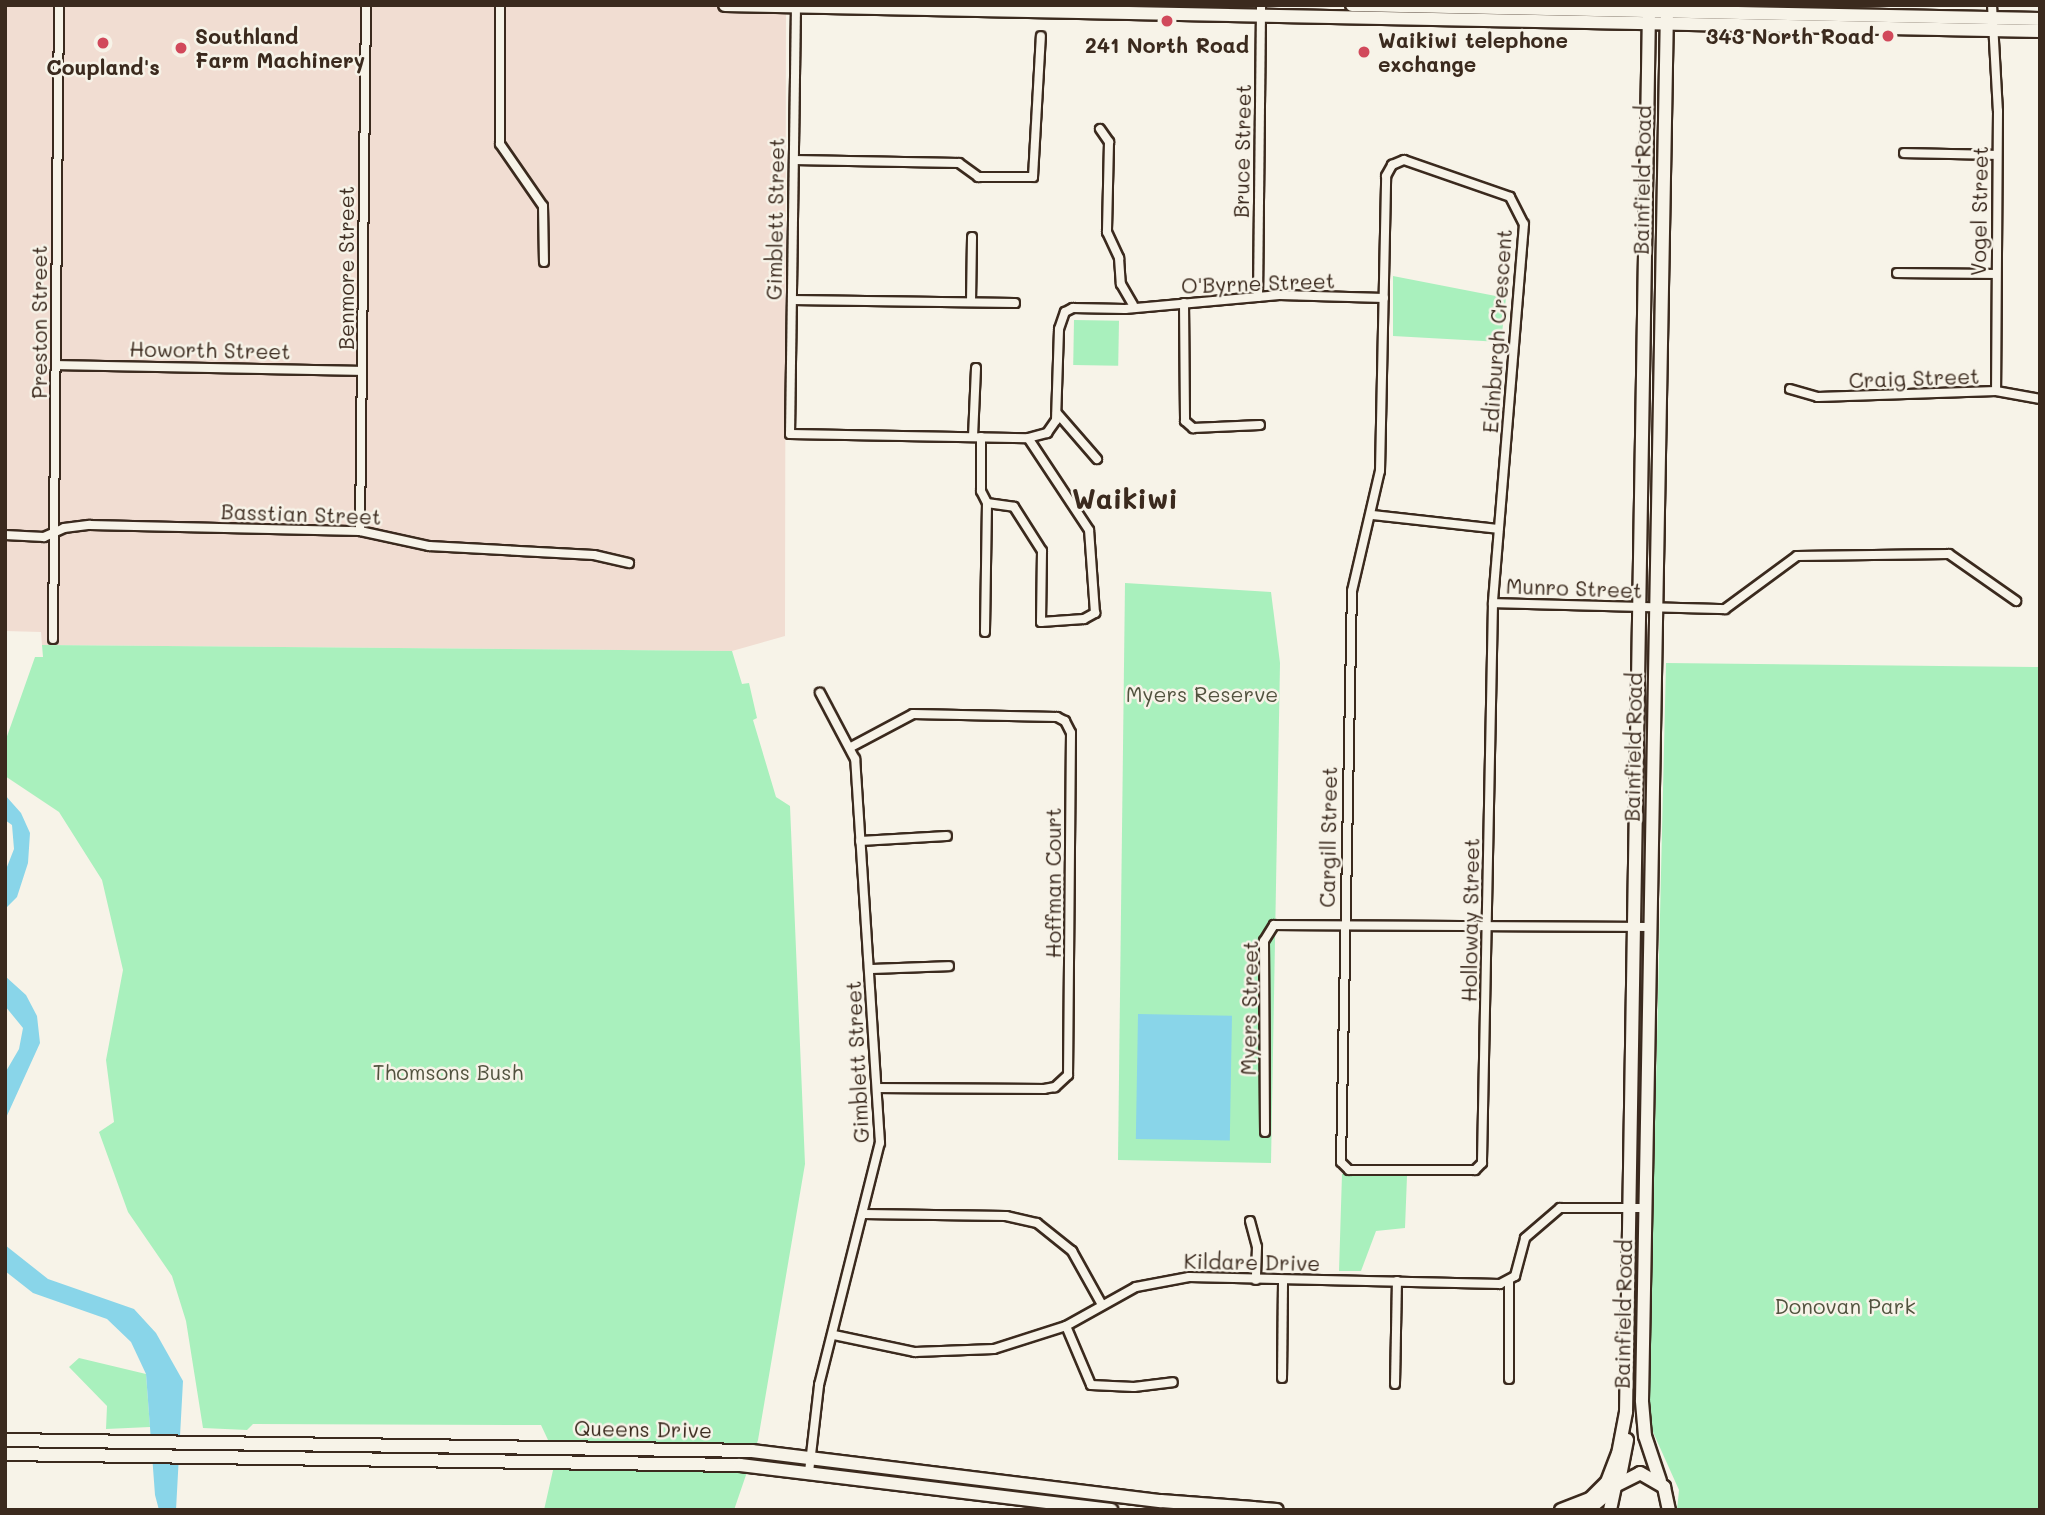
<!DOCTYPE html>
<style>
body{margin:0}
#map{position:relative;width:2045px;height:1515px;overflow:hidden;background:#f7f3e8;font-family:Mali,sans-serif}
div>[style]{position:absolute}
.built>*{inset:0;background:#f1ddd2}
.green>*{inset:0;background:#a9f0bd;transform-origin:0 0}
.water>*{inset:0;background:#89d5e9;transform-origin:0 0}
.roads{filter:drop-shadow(2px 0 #3b2a1e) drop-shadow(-2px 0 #3b2a1e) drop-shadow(0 2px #3b2a1e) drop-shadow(0 -2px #3b2a1e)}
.minor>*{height:8px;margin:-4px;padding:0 4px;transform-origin:4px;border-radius:4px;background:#f7f3e8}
.secondary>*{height:12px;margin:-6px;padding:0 6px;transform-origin:6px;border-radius:6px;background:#f7f3e8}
.primary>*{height:12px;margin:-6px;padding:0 6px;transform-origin:6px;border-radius:6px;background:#f7f3e8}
.dots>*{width:19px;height:19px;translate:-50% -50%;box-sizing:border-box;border:4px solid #f7f3e8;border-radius:50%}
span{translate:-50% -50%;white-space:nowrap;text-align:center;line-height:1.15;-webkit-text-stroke:5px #f7f3e8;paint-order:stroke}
.poi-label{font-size:21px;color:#3b2a1e;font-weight:700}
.left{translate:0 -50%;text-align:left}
.right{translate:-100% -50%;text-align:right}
.street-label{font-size:21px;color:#3b2a1e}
.park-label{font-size:21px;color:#51523e}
.district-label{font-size:28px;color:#3b2a1e;font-weight:700}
.frame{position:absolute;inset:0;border:7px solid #3b2a1e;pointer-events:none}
</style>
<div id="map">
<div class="built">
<div style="clip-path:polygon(5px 5px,786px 5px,785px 636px,732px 651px,42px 645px,41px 632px,5px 631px)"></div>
</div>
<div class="green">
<div style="clip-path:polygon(1393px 276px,1506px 298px,1501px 342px,1393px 336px)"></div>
<div style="left:1074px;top:320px;width:45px;height:45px;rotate:1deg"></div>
<div style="clip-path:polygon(1125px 583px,1271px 592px,1280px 663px,1271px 1163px,1118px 1160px)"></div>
<div style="clip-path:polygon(42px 645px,732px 651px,742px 684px,749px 683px,757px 718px,753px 720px,776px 797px,790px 806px,805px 1164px,758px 1440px,734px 1510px,544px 1510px,556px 1457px,541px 1425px,253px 1424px,247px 1430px,203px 1428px,186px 1321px,172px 1276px,128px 1212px,99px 1132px,114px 1122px,106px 1060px,123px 970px,102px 880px,59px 812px,5px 776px,5px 742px,35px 657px,43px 657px)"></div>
<div style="clip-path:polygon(1666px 663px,2040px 667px,2040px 1510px,1677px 1510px,1679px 1490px,1648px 1421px)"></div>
<div style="clip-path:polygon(1342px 1174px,1407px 1176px,1405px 1228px,1376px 1231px,1361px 1271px,1339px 1271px)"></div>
<div style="clip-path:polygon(79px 1358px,146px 1374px,150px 1427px,106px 1429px,107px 1406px,69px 1367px)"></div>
</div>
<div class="water">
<div style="clip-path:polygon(5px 795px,21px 813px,30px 833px,28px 863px,17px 897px,5px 909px,5px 872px,14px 849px,12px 825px,5px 820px)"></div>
<div style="clip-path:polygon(5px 976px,26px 995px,37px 1016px,40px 1043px,5px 1120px,5px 1073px,19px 1049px,23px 1028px,5px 1006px)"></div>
<div style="left:1138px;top:1014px;width:94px;height:125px;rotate:1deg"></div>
<div style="clip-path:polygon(5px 1245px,48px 1279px,134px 1309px,156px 1333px,183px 1381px,176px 1510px,159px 1510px,155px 1495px,146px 1374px,131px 1342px,107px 1319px,33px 1293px,5px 1271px)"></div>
</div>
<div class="roads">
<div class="minor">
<div style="left:500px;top:5px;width:139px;rotate:90deg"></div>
<div style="left:500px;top:144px;width:75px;rotate:55.3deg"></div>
<div style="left:543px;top:206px;width:56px;rotate:89deg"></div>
<div style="left:796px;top:5px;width:429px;rotate:90.8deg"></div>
<div style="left:790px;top:434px;width:238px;rotate:1deg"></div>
<div style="left:1028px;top:438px;width:20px;rotate:-15deg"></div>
<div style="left:1047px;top:433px;width:16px;rotate:-55deg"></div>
<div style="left:1056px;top:420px;width:91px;rotate:-88.1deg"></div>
<div style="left:1059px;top:329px;width:18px;rotate:-71deg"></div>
<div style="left:1065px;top:312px;width:9px;rotate:-27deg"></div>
<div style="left:1073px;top:308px;width:52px;rotate:1.1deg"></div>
<div style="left:1125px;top:309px;width:155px;rotate:-5.2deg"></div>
<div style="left:1279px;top:295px;width:105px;rotate:1.6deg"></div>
<div style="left:1992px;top:5px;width:106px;rotate:86.8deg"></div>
<div style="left:1998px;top:111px;width:280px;rotate:90.4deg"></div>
<div style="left:1100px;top:129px;width:16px;rotate:55deg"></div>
<div style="left:1109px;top:142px;width:90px;rotate:91.3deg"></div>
<div style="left:1107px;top:232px;width:29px;rotate:65deg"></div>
<div style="left:1119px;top:258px;width:26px;rotate:86deg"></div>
<div style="left:1121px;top:284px;width:24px;rotate:60deg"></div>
<div style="left:1904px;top:153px;width:93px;rotate:1.2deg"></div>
<div style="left:794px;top:160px;width:165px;rotate:1deg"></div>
<div style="left:959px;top:163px;width:24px;rotate:36deg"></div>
<div style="left:978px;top:177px;width:55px"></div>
<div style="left:1033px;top:177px;width:141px;rotate:-86.8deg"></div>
<div style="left:1404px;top:160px;width:112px;rotate:19.2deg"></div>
<div style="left:1510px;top:197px;width:30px;rotate:63deg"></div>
<div style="left:1524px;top:224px;width:380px;rotate:94.7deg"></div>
<div style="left:1493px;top:603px;width:560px;rotate:91.13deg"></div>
<div style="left:1482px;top:1163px;width:10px;rotate:135deg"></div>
<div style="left:1475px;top:1170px;width:126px;rotate:180deg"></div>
<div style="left:1349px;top:1170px;width:11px;rotate:-135deg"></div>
<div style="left:1341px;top:1162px;width:571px;rotate:-88.9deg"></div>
<div style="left:1352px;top:591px;width:123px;rotate:-76.9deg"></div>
<div style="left:1380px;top:471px;width:295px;rotate:-88.8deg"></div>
<div style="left:1386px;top:176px;width:13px;rotate:-61deg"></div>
<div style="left:1392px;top:165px;width:13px;rotate:-23deg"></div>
<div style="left:1897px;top:273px;width:98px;rotate:0.6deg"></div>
<div style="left:1258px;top:297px;width:292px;rotate:-89.4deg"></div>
<div style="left:792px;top:300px;width:223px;rotate:0.8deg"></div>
<div style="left:971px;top:302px;width:65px;rotate:-89.1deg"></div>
<div style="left:1184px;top:303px;width:118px;rotate:89.5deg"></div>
<div style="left:1185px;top:421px;width:11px;rotate:41deg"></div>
<div style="left:1193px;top:428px;width:67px;rotate:-2.6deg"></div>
<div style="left:57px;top:365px;width:305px;rotate:1.1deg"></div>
<div style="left:1790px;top:389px;width:29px;rotate:16deg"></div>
<div style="left:1818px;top:397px;width:178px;rotate:-1.9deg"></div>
<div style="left:1996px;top:391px;width:45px;rotate:10.3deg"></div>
<div style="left:1057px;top:413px;width:61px;rotate:49deg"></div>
<div style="left:973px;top:437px;width:69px;rotate:-87.5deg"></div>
<div style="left:981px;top:437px;width:54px;rotate:90deg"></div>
<div style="left:981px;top:491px;width:13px;rotate:63deg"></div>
<div style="left:987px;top:503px;width:129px;rotate:90.9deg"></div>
<div style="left:987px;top:503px;width:27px;rotate:8deg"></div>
<div style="left:1014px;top:507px;width:52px;rotate:57.5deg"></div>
<div style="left:1042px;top:551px;width:71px;rotate:90.8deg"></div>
<div style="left:1041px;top:622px;width:43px;rotate:-4deg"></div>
<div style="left:1084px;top:619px;width:13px;rotate:-29deg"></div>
<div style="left:1095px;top:613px;width:83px;rotate:-94.1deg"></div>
<div style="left:1089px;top:530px;width:110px;rotate:-123.5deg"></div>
<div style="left:1372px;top:515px;width:127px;rotate:6.3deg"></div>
<div style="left:360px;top:531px;width:526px;rotate:-89.35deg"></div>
<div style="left:5px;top:535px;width:39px;rotate:3deg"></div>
<div style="left:44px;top:537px;width:22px;rotate:-24deg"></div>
<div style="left:64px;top:528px;width:26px;rotate:-7deg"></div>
<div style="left:90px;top:525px;width:270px;rotate:1.3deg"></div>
<div style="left:360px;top:531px;width:71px;rotate:12.3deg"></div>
<div style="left:429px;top:546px;width:165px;rotate:3.1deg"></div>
<div style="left:594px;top:555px;width:36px;rotate:13deg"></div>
<div style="left:1493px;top:603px;width:232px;rotate:1.5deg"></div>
<div style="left:1725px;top:609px;width:89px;rotate:-36.4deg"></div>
<div style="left:1797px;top:556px;width:152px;rotate:-0.8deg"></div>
<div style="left:1949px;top:554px;width:82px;rotate:35deg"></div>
<div style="left:53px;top:639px;width:634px;rotate:-89.46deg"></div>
<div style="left:851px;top:747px;width:70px;rotate:-28deg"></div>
<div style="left:913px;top:714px;width:144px;rotate:1.2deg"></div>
<div style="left:1057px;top:717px;width:9px;rotate:27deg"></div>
<div style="left:1065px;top:721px;width:13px;rotate:63deg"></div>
<div style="left:1071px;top:733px;width:342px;rotate:90.5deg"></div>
<div style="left:1068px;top:1075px;width:18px;rotate:137deg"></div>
<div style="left:1055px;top:1087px;width:11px;rotate:170deg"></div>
<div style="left:1044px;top:1089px;width:167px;rotate:-179.7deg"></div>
<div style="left:860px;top:841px;width:87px;rotate:-3.3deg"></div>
<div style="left:869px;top:969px;width:80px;rotate:-2.1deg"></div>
<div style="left:1265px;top:1132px;width:191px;rotate:-90.3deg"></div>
<div style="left:1264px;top:941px;width:19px;rotate:-58deg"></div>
<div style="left:1274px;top:925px;width:375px;rotate:0.3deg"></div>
<div style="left:863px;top:1214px;width:143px;rotate:0.8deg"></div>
<div style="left:1006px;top:1216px;width:32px;rotate:13deg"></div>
<div style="left:1037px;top:1223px;width:45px;rotate:38.7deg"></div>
<div style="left:1072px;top:1251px;width:62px;rotate:60.9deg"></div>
<div style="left:1250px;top:1221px;width:27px;rotate:75deg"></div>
<div style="left:1257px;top:1247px;width:33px;rotate:92deg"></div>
<div style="left:1509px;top:1282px;width:97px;rotate:90deg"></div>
<div style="left:1066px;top:1326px;width:64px;rotate:67deg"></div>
<div style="left:1091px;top:1385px;width:43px;rotate:2.7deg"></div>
<div style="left:1134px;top:1387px;width:39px;rotate:-7deg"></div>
<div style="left:834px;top:1335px;width:83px;rotate:11.9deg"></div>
<div style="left:915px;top:1352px;width:79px;rotate:-2.2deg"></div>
<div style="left:994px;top:1349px;width:76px;rotate:-17.7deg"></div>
<div style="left:1066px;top:1326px;width:80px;rotate:-29.1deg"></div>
<div style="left:1136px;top:1287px;width:54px;rotate:-10.7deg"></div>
<div style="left:1189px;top:1277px;width:311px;rotate:1.3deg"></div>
<div style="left:1500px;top:1284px;width:17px;rotate:-28deg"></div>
<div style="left:1515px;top:1276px;width:39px;rotate:-75deg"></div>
<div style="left:1525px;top:1238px;width:46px;rotate:-40.6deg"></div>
<div style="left:1560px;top:1208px;width:84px"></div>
<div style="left:1282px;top:1378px;width:98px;rotate:-89.4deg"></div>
<div style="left:1395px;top:1384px;width:103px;rotate:-88.9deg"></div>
<div style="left:809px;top:1472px;width:88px;rotate:-83.4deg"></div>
<div style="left:819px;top:1385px;width:250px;rotate:-75.9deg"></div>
<div style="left:880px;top:1143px;width:385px;rotate:-93.7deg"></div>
<div style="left:855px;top:759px;width:75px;rotate:-117.9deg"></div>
</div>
<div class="secondary">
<div style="left:5px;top:1440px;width:747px;rotate:0.84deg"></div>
<div style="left:752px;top:1451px;width:412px;rotate:7deg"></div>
<div style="left:1161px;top:1501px;width:116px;rotate:4.4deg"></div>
<div style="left:5px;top:1454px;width:735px;rotate:0.86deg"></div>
<div style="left:740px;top:1465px;width:374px;rotate:6.9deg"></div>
<div style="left:1619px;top:1481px;width:42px;rotate:-79deg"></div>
<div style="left:1660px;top:1481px;width:47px;rotate:-108.4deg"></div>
<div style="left:1645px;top:1436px;width:36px;rotate:-95deg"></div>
<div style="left:1642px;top:1400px;width:1385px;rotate:-88.97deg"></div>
<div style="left:1561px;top:1510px;width:31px;rotate:-21deg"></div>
<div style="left:1590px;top:1499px;width:24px;rotate:-45deg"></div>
<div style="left:1607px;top:1482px;width:30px;rotate:-69deg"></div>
<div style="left:1618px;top:1454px;width:43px;rotate:-79.2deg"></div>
<div style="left:1626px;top:1412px;width:1397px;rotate:-89.06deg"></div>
<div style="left:1588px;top:1510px;width:30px;rotate:-40deg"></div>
<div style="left:1610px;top:1510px;width:25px;rotate:-78deg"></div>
<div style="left:1615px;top:1486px;width:28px;rotate:-27deg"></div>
<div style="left:1640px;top:1473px;width:28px;rotate:30deg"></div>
<div style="left:1664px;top:1487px;width:24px;rotate:78deg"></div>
</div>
<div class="primary">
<div style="left:725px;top:5px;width:1315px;rotate:1.13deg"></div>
<div style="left:1352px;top:5px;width:688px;rotate:1.17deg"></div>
</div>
</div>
<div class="dots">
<div style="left:1167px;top:21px;background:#d1495b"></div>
<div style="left:1888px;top:36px;background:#d1495b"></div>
<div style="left:103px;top:43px;background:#d1495b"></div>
<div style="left:181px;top:48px;background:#d1495b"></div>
<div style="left:1364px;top:52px;background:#d1495b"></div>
</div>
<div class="poi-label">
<span class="left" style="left:195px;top:48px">Southland<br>Farm Machinery</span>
<span class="right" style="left:1874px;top:36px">343 North Road</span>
<span class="left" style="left:1378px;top:52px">Waikiwi telephone<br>exchange</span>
<span style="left:1167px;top:45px">241 North Road</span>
<span style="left:103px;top:67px">Coupland's</span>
</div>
<div class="street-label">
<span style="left:1242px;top:151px;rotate:-89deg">Bruce Street</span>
<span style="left:1642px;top:180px;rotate:-89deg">Bainfield Road</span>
<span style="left:1979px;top:211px;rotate:-89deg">Vogel Street</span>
<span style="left:775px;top:219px;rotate:-89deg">Gimblett Street</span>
<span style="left:346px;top:268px;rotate:-90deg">Benmore Street</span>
<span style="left:1258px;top:283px;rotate:-2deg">O'Byrne Street</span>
<span style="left:39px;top:322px;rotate:-90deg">Preston Street</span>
<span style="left:1497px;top:331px;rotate:-86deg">Edinburgh Crescent</span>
<span style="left:210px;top:350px;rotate:1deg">Howorth Street</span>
<span style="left:1914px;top:378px;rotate:-2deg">Craig Street</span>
<span style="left:301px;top:514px;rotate:2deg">Basstian Street</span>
<span style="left:1574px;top:588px;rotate:2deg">Munro Street</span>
<span style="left:1633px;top:747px;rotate:-89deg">Bainfield Road</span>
<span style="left:1328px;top:837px;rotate:-89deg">Cargill Street</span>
<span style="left:1053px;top:883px;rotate:-90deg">Hoffman Court</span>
<span style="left:1470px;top:920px;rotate:-89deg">Holloway Street</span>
<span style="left:1249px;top:1008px;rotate:-89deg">Myers Street</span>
<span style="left:857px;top:1062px;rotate:-93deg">Gimblett Street</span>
<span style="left:1252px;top:1262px;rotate:1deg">Kildare Drive</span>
<span style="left:1623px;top:1314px;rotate:-89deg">Bainfield Road</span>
<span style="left:643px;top:1429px;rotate:1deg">Queens Drive</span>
</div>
<div class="park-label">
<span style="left:1202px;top:694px">Myers Reserve</span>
<span style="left:448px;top:1072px">Thomsons Bush</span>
<span style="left:1845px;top:1306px">Donovan Park</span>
</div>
<div class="district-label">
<span style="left:1125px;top:498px">Waikiwi</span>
</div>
<div class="frame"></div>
</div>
